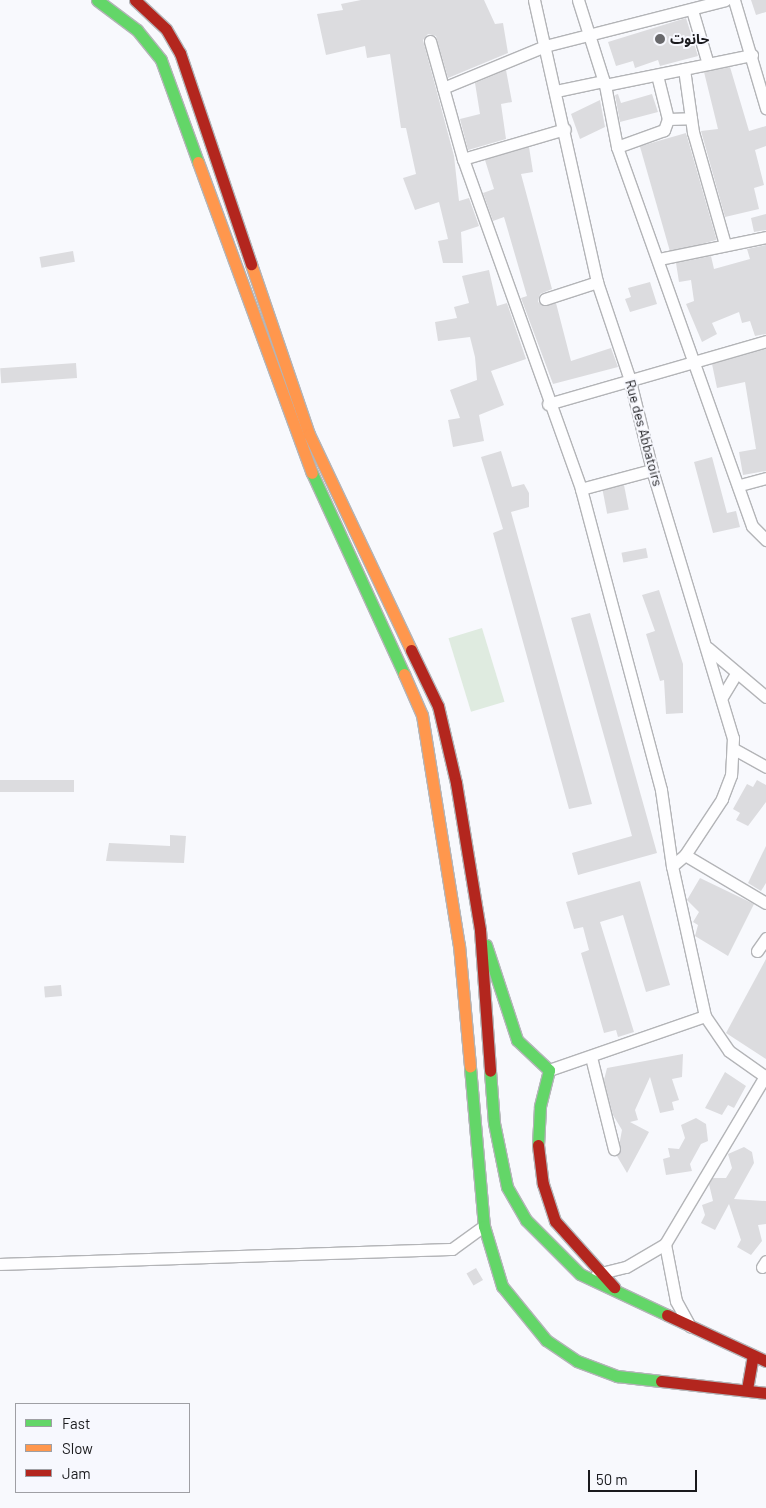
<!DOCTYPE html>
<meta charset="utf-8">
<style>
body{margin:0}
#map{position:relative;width:766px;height:1508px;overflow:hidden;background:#f8f9fd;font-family:Barlow,"Noto Sans Arabic",sans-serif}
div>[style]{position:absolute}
.green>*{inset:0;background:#dfebe0;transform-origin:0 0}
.building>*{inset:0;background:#dcdcdf;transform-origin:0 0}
.roads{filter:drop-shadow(1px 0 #b3b4b7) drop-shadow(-1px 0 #b3b4b7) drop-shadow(0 1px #b3b4b7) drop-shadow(0 -1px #b3b4b7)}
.street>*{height:11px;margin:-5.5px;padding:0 5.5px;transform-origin:5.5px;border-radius:5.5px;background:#fefeff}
.fast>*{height:11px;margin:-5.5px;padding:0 5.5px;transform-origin:5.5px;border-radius:5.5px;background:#63d668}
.slow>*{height:11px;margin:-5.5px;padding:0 5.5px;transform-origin:5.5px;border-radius:5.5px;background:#ff974d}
.jam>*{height:11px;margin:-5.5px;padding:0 5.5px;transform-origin:5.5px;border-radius:5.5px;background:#b3261e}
.dots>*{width:14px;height:14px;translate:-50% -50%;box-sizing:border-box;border:2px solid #f7f8fe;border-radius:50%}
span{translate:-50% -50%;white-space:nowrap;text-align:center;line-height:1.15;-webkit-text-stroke:4px #f7f8fe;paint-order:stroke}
.poi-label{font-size:14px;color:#1a1a1d;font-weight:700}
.left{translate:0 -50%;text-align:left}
.street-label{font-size:14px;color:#1a1a1d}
.legend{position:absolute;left:15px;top:1403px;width:175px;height:90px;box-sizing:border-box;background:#f7f8fe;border:1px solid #9f9fa4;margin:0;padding:6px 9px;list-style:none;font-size:15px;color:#1a1a1d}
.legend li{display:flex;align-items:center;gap:10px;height:25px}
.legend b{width:25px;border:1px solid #9f9fa4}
.scale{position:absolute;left:588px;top:1470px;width:109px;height:22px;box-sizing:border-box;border:2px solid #1a1a1d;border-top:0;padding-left:6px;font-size:15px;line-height:18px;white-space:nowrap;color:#1a1a1d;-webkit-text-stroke:4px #f7f8fe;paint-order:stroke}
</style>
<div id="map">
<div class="green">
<div style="left:482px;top:628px;width:77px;height:35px;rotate:73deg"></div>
</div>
<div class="building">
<div style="clip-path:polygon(361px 0,484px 0,495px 24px,503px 23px,508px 53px,448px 78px,436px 36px,428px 34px,423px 40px,454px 156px,459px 201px,469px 198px,479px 226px,461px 232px,463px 263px,443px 263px,438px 241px,448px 239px,439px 202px,415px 210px,403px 178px,416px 174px,406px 128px,401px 128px,390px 54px,367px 58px,365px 46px,326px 55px,317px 14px,343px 10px,341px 4px)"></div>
<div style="clip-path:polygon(751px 0,766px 0,766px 12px,756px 15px)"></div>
<div style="clip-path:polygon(686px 18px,698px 56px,660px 66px,658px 60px,635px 68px,633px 61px,616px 66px,608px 42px)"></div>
<div style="clip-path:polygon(730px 67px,749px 131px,766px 126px,766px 146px,755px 150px,764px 185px,754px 188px,759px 209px,725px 217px,701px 131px,718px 129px,704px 72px)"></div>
<div style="clip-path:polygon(506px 70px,512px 102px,501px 104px,506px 139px,468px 150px,460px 119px,480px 114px,475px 83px)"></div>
<div style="clip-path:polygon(618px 94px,621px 103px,652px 94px,658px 112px,620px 122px,615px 95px)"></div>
<div style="clip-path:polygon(600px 100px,605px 127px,580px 139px,571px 114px)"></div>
<div style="left:686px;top:133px;width:111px;height:48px;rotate:74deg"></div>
<div style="clip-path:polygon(529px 147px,533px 172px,521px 174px,552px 289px,540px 294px,538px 302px,544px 306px,556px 303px,571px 361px,611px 348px,618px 367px,553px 384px,521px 298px,527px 296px,504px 217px,493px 221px,483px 193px,494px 189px,485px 160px)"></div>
<div style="clip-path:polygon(766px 214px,766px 230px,754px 232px,751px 218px)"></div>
<div style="clip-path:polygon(766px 245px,766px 334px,755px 336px,750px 321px,742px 323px,739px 312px,712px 323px,717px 334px,702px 342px,686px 304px,694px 301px,691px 280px,679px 282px,676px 263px,711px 256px,714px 269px,750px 259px,747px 249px)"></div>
<div style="left:73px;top:251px;width:11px;height:34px;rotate:80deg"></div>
<div style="clip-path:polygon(489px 270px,497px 306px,507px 303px,526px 359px,491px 371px,504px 405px,479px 415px,484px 441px,453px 447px,448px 420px,460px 418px,450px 390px,477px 380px,475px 357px,470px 337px,438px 341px,435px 322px,457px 318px,454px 307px,469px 303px,462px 276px)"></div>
<div style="clip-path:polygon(650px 282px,657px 304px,630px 312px,625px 299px,631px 297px,628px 288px)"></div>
<div style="clip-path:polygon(766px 349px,766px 471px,743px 475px,739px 452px,756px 449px,745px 382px,717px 388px,712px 364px)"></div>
<div style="left:76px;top:363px;width:15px;height:76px;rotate:86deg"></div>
<div style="clip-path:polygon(501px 451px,512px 487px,524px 484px,529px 493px,529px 507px,511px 512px,592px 804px,569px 809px,493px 533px,503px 529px,481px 457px)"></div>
<div style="clip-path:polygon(712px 457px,727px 513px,736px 511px,740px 527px,713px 533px,694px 462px)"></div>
<div style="left:624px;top:485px;width:25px;height:22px;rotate:79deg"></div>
<div style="left:646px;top:548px;width:10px;height:25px;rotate:79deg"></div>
<div style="clip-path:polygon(659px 590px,683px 664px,683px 713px,666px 714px,664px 680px,660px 681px,646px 634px,655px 631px,642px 595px)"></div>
<div style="clip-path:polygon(590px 613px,657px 853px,578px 875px,572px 853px,632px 836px,571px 618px)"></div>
<div style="left:0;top:780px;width:74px;height:12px"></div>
<div style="clip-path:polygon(757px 780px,766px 785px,766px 802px,748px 826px,736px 820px,740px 813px,733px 809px,747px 784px,753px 787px)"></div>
<div style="clip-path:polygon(170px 835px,186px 836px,184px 863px,106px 861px,109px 843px,170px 846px)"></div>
<div style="clip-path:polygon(766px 846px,766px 883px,761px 891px,748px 883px)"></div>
<div style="clip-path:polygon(700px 878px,754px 904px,728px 956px,695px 936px,698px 925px,693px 922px,699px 912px,687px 900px)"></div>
<div style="clip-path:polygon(640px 881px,670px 985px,646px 992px,623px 915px,600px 922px,634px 1032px,618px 1037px,616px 1030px,604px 1033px,581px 953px,589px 950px,583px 927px,574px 929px,566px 902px)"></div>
<div style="clip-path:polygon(766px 959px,766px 1059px,726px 1033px)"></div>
<div style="left:61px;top:985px;width:11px;height:17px;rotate:85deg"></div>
<div style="clip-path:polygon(683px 1054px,682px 1077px,672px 1079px,679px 1100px,672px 1102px,674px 1110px,660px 1113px,650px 1077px,635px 1110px,638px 1120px,630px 1122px,649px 1132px,627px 1173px,617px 1156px,622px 1130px,613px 1115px,604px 1080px,607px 1068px)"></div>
<div style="clip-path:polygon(725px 1072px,746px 1086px,734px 1108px,728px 1105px,722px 1115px,705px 1108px)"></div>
<div style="clip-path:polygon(696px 1118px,706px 1124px,708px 1141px,701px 1144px,690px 1164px,692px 1171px,666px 1175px,663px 1159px,670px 1157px,668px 1148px,679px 1149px,685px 1138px,681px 1125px)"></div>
<div style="clip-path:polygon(744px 1147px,752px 1152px,754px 1163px,734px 1199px,766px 1201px,766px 1224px,758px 1225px,762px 1241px,751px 1255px,737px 1247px,741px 1240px,729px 1204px,715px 1230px,701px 1223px,705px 1215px,702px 1205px,713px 1201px,709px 1184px,713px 1178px,726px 1178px,732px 1168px,728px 1154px)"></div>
<div style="left:476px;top:1268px;width:14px;height:11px;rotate:60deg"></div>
</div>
<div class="roads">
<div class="street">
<div style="left:534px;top:0;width:289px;rotate:77.4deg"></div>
<div style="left:597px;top:282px;width:100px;rotate:71.4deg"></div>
<div style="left:629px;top:377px;width:96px;rotate:76.1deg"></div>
<div style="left:652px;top:470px;width:280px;rotate:73.2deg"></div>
<div style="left:733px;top:738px;width:37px;rotate:93deg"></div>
<div style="left:731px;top:775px;width:26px;rotate:111deg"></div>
<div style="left:722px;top:799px;width:67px;rotate:123.5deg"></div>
<div style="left:685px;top:855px;width:17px;rotate:140deg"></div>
<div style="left:578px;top:0;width:89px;rotate:72.4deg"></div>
<div style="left:605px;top:85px;width:63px;rotate:79deg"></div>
<div style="left:734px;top:0;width:113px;rotate:73.5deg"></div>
<div style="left:692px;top:10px;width:56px;rotate:73.5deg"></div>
<div style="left:708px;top:64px;width:45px;rotate:-11.6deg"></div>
<div style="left:430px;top:41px;width:123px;rotate:74.4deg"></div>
<div style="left:463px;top:159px;width:350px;rotate:70.3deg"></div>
<div style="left:581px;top:489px;width:311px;rotate:75.1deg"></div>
<div style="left:661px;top:790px;width:77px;rotate:81.8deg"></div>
<div style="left:672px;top:866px;width:154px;rotate:77.6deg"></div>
<div style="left:705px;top:1016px;width:42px;rotate:55.6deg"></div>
<div style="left:729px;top:1051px;width:45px;rotate:35.1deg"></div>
<div style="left:684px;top:69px;width:64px;rotate:81.9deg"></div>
<div style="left:693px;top:132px;width:116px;rotate:74.1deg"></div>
<div style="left:657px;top:75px;width:45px;rotate:76deg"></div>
<div style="left:668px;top:119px;width:23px;rotate:-2deg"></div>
<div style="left:605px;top:85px;width:105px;rotate:-11.5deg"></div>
<div style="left:443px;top:88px;width:110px;rotate:-22.4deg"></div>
<div style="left:545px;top:46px;width:186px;rotate:-14.3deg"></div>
<div style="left:556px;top:91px;width:49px;rotate:-11.8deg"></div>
<div style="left:668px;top:119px;width:12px;rotate:110deg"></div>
<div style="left:664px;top:130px;width:50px;rotate:160.1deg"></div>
<div style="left:617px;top:147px;width:402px;rotate:70.4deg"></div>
<div style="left:752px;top:526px;width:20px;rotate:45deg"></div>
<div style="left:463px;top:159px;width:106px;rotate:-16.4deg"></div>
<div style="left:659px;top:259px;width:109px;rotate:-11.6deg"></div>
<div style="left:545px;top:299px;width:55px;rotate:-18.1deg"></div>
<div style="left:548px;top:404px;width:227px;rotate:-16.1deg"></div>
<div style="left:740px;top:485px;width:27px;rotate:-15deg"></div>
<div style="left:581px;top:489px;width:73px;rotate:-15deg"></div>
<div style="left:708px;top:648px;width:76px;rotate:40.2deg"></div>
<div style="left:722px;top:697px;width:27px;rotate:-59deg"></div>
<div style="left:734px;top:749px;width:37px;rotate:29deg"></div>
<div style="left:685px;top:855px;width:94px;rotate:30.7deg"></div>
<div style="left:757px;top:951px;width:16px;rotate:-55deg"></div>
<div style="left:591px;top:1057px;width:95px;rotate:76deg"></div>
<div style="left:549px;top:1070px;width:165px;rotate:-19.1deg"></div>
<div style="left:665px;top:1244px;width:58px;rotate:79.1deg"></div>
<div style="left:676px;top:1301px;width:29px;rotate:61deg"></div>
<div style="left:0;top:1264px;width:452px;rotate:-1.9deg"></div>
<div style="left:452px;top:1249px;width:39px;rotate:-36deg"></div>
<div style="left:762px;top:1267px;width:7px;rotate:-56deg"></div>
<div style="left:597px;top:1274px;width:30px;rotate:-14deg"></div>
<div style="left:626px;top:1267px;width:45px;rotate:-30.5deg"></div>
<div style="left:665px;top:1244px;width:196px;rotate:-59.2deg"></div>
</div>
<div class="fast">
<div style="left:97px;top:0;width:50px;rotate:36.9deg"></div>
<div style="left:137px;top:30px;width:38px;rotate:51deg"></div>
<div style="left:161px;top:60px;width:109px;rotate:70.1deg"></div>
<div style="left:312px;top:473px;width:221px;rotate:65.4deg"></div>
<div style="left:486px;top:945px;width:100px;rotate:71.9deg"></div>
<div style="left:517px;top:1040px;width:44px;rotate:43.2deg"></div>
<div style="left:549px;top:1070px;width:38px;rotate:104deg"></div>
<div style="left:540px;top:1107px;width:38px;rotate:93deg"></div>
<div style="left:470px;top:1067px;width:160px;rotate:85deg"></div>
<div style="left:484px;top:1226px;width:63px;rotate:73.3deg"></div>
<div style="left:502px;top:1286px;width:70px;rotate:50.8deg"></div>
<div style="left:546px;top:1340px;width:37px;rotate:34deg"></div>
<div style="left:577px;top:1361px;width:43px;rotate:20.6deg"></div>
<div style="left:617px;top:1376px;width:44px;rotate:6.5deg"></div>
<div style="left:490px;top:1071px;width:52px;rotate:85.6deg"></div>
<div style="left:494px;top:1123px;width:65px;rotate:78.5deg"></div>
<div style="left:507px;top:1187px;width:38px;rotate:60deg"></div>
<div style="left:526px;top:1220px;width:76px;rotate:45deg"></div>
<div style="left:580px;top:1274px;width:96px;rotate:25.2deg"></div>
</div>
<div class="slow">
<div style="left:198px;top:162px;width:331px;rotate:69.9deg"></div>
<div style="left:251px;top:264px;width:180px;rotate:71.2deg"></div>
<div style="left:309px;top:434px;width:239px;rotate:64.7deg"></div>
<div style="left:404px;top:674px;width:45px;rotate:66.3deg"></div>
<div style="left:422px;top:715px;width:233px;rotate:80.9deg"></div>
<div style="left:459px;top:945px;width:122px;rotate:84.8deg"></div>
</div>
<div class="jam">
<div style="left:135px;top:0;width:42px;rotate:43.1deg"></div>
<div style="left:166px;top:29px;width:28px;rotate:60deg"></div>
<div style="left:180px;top:53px;width:223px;rotate:71.4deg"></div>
<div style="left:411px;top:650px;width:62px;rotate:64.3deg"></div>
<div style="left:438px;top:706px;width:79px;rotate:76.8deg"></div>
<div style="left:456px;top:783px;width:149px;rotate:80.7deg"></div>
<div style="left:480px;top:930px;width:141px;rotate:85.9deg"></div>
<div style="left:538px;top:1145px;width:39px;rotate:83deg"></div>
<div style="left:543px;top:1184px;width:39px;rotate:72deg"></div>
<div style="left:555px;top:1221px;width:89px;rotate:48.2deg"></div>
<div style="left:667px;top:1315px;width:109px;rotate:24.9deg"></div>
<div style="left:661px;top:1381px;width:106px;rotate:6.5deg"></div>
<div style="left:747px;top:1389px;width:34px;rotate:-80deg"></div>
</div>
</div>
<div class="dots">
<div style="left:660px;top:39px;background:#68686b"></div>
</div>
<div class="poi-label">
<span class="left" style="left:670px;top:39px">حانوت</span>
</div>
<div class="street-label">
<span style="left:644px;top:433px;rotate:75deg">Rue des Abbatoirs</span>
</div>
<ul class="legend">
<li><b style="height:6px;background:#63d668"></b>Fast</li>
<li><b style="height:6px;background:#ff974d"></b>Slow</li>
<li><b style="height:6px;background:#b3261e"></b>Jam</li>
</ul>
<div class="scale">50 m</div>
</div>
